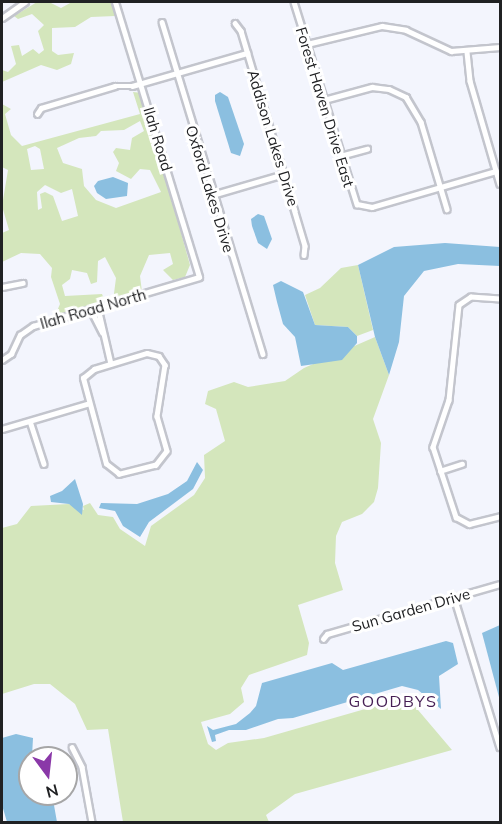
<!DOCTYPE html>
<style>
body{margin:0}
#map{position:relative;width:502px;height:824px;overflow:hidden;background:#f3f5fd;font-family:Mulish,sans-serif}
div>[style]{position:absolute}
.green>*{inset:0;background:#d4e6bc}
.water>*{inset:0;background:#8bbfe0}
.roads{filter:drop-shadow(2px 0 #c3c5cd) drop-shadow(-2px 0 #c3c5cd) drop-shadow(0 2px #c3c5cd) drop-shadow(0 -2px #c3c5cd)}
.minor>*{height:4.5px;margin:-2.25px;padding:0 2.25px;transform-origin:2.25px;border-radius:2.25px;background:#fff}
span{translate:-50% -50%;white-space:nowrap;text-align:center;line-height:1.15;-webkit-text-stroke:6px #fff;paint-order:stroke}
.street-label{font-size:15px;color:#202123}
.neighbourhood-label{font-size:16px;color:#451e54;letter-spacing:1.5px}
.frame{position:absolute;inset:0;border:3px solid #202123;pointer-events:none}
.north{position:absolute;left:18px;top:746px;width:60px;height:60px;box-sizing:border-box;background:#fff;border:2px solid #a6a6a7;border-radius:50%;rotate:165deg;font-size:16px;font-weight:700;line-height:24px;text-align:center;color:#202123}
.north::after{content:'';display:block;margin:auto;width:21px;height:27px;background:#8a38a8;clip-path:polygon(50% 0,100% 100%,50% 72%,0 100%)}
</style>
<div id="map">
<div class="green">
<div style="clip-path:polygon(37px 2px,49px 2px,61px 8px,72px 2px,111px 2px,115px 16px,91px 17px,75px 27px,52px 28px,52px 51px,58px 55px,74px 53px,71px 64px,57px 70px,41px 65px,2px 82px,2px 70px,8px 72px,16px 64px,11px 46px,19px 45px,22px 56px,33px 49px,39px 54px,44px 50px,38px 31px,44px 25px,32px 14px,18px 19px,14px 16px)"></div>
<div style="clip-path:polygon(evenodd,133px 92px,142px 93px,190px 265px,185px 277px,173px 280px,163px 270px,173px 264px,170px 253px,149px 255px,140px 276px,142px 292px,113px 301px,116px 278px,105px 257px,98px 261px,97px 282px,91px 284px,87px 273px,72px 270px,70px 279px,62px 285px,65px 296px,102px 294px,106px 304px,65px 315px,57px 311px,60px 304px,51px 277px,52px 268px,40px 254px,21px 253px,2px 262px,2px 233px,9px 230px,2px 206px,8px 170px,2px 167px,2px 104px,11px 109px,5px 114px,11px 135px,22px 146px,140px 114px,133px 92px,140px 121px,144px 131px,132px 138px,130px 150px,116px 148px,113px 152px,119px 163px,116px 171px,131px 179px,140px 169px,150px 170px,161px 192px,116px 208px,96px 200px,84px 186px,82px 169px,63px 163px,57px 148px,79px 138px,96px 136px,101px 131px,124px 130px,140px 121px,133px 92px,35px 146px,40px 149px,44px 169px,31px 170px,27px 149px,35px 146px,133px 92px,45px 185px,61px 193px,72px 189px,78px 216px,62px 221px,53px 196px,45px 192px,40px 194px,42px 208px,38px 210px,37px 192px,45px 185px)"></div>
<div style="clip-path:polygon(358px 265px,373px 330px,357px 336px,348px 327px,315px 325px,305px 295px,320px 288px,341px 268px)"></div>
<div style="clip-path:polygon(375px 337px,389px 375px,373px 419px,381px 443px,378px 488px,374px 502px,362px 514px,342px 522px,336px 536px,335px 563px,343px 590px,298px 605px,309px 643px,307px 655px,249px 675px,241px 688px,244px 702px,230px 714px,201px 722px,208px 744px,216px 750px,228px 743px,264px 738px,407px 697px,452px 750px,295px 794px,266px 815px,269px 822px,123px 822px,108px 729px,87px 730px,75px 704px,50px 684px,34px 684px,2px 694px,2px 528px,17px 524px,31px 506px,69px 504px,84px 510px,83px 506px,90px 503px,98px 515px,113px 517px,120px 529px,145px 546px,151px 526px,194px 495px,205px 478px,204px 455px,225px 441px,216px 409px,205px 404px,208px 391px,234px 382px,248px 387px,285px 381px,304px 368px)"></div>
</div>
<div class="water">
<div style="clip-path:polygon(220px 92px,228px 97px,244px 144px,240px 156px,231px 153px,215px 101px,215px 95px)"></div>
<div style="clip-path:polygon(113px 177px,128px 183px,127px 196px,106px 199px,97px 193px,94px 186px,98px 181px)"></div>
<div style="clip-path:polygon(258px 214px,264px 216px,272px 239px,267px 249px,258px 243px,252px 226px,251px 219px)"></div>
<div style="clip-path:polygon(445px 243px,500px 247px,500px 266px,458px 264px,424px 271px,404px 296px,399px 342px,389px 375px,375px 337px,358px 265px,394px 247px)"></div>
<div style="clip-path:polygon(281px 281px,303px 292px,315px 325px,348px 327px,357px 336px,357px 343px,342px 360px,301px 366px,295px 337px,283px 324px,277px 302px,273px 285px)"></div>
<div style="clip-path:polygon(197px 462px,203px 470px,193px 489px,149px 522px,140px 537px,123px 526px,115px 511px,99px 508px,101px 503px,137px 504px,168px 494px,187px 481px)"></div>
<div style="clip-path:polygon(75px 479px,83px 504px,82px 515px,69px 504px,51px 502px,50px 496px,62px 491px)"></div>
<div style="clip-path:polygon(500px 625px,500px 701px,482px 633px)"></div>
<div style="clip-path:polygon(446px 641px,453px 643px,458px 664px,439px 676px,441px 709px,418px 690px,402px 686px,293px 718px,278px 719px,246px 730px,229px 730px,215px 735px,216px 741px,212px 742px,207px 726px,213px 730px,236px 724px,250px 713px,256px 706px,262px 683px,332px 663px,343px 670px)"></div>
<div style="clip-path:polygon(16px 734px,33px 738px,30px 794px,52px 794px,57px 822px,7px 822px,2px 805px,2px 738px)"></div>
</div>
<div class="roads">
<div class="minor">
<div style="left:294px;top:2px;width:212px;rotate:72.7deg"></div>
<div style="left:357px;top:204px;width:15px;rotate:11deg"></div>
<div style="left:372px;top:207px;width:129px;rotate:-16.2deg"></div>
<div style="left:2px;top:18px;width:28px;rotate:-35deg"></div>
<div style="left:162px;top:22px;width:347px;rotate:73.1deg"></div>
<div style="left:235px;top:23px;width:10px;rotate:53deg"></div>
<div style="left:241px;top:31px;width:224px;rotate:73.4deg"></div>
<div style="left:305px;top:246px;width:9px;rotate:96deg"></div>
<div style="left:307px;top:44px;width:77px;rotate:-13.5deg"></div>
<div style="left:382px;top:26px;width:24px;rotate:9deg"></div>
<div style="left:406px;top:30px;width:50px;rotate:25deg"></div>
<div style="left:451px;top:51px;width:49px;rotate:-4.7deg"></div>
<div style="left:467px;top:52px;width:29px;rotate:84deg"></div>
<div style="left:470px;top:81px;width:107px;rotate:73.8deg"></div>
<div style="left:324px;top:100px;width:50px;rotate:-15.2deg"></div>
<div style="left:372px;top:87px;width:17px;rotate:7deg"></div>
<div style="left:389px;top:89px;width:19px;rotate:25deg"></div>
<div style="left:406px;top:97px;width:29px;rotate:59deg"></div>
<div style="left:421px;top:122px;width:91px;rotate:73.4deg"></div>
<div style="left:37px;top:114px;width:7px;rotate:-56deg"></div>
<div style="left:41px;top:108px;width:77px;rotate:-16.6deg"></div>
<div style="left:115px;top:86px;width:17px"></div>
<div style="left:132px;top:86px;width:120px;rotate:-16deg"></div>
<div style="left:340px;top:156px;width:28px;rotate:-15deg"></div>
<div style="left:212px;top:195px;width:75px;rotate:-16.3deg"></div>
<div style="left:2px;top:287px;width:21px;rotate:-11deg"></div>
<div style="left:500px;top:299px;width:29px;rotate:-176deg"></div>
<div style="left:471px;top:297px;width:14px;rotate:146deg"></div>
<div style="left:459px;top:305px;width:96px;rotate:96deg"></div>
<div style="left:449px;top:400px;width:50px;rotate:108.8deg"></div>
<div style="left:433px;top:447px;width:74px;rotate:71.8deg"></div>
<div style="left:456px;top:517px;width:15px;rotate:28deg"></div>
<div style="left:469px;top:524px;width:32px;rotate:-14deg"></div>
<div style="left:98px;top:308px;width:57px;rotate:76.9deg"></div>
<div style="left:91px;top:310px;width:25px;rotate:63deg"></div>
<div style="left:147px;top:353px;width:12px;rotate:14deg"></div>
<div style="left:159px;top:356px;width:11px;rotate:56deg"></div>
<div style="left:165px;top:365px;width:52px;rotate:98.9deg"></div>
<div style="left:157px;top:416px;width:36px;rotate:74deg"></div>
<div style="left:167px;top:451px;width:18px;rotate:128deg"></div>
<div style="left:156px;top:465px;width:38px;rotate:166deg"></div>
<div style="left:119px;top:474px;width:16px;rotate:-142deg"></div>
<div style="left:106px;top:464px;width:89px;rotate:-105deg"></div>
<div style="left:83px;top:378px;width:14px;rotate:-39deg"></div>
<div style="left:94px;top:369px;width:55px;rotate:-16.8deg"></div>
<div style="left:2px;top:360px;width:11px;rotate:-34deg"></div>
<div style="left:11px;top:354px;width:21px;rotate:-65deg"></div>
<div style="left:20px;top:335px;width:16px;rotate:-35deg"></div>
<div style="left:33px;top:326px;width:173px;rotate:-16.4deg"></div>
<div style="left:199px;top:277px;width:288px;rotate:-107deg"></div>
<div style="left:30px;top:421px;width:45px;rotate:72deg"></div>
<div style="left:2px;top:429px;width:89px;rotate:-16.4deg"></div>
<div style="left:440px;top:471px;width:23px;rotate:-18deg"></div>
<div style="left:454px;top:597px;width:157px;rotate:73deg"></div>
<div style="left:323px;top:639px;width:6px;rotate:-51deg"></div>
<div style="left:327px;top:634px;width:180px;rotate:-16.1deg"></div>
<div style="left:72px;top:747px;width:22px;rotate:63deg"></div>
<div style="left:82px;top:767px;width:56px;rotate:79.7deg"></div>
</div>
</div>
<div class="street-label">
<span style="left:325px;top:107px;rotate:73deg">Forest Haven Drive East</span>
<span style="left:273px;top:138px;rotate:73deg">Addison Lakes Drive</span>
<span style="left:158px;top:139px;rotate:73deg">Ilah Road</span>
<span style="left:210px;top:189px;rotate:73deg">Oxford Lakes Drive</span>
<span style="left:93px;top:309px;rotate:-16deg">Ilah Road North</span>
<span style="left:411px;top:610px;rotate:-16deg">Sun Garden Drive</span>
</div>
<div class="neighbourhood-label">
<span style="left:393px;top:701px">GOODBYS</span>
</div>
<div class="frame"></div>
<div class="north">N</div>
</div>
